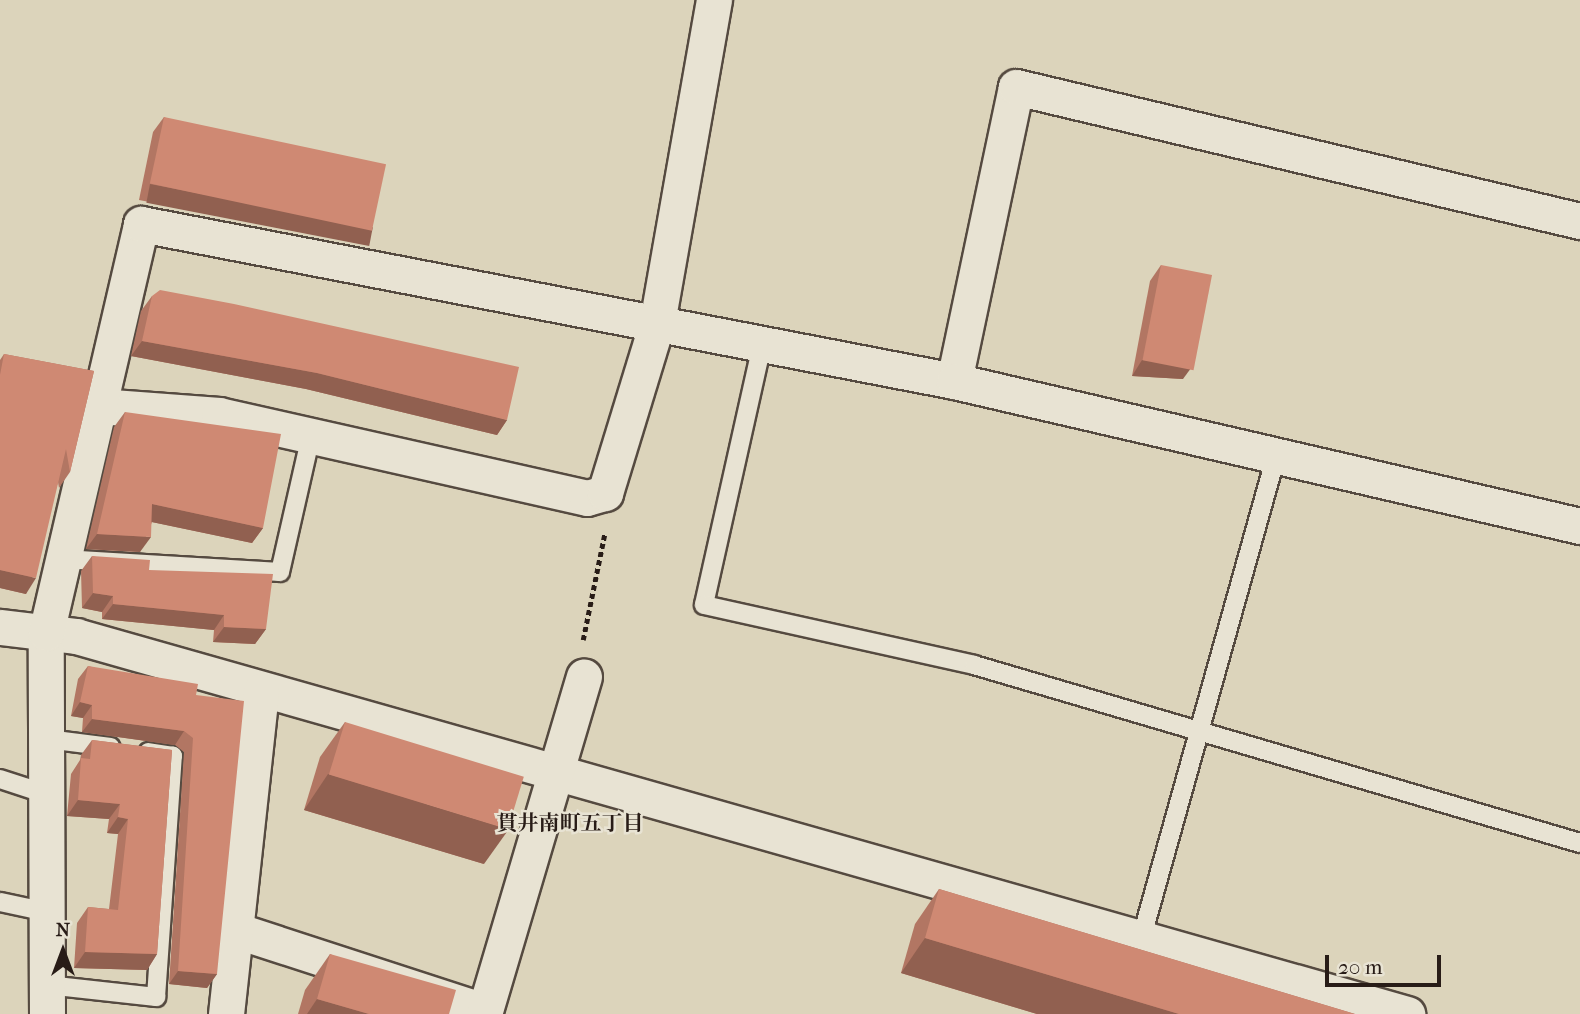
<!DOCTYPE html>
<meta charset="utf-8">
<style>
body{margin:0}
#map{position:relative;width:1580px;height:1014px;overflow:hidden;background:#dcd4bb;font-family:"IM FELL French Canon","Noto Serif JP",serif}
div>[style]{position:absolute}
.path>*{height:4.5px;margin-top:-2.25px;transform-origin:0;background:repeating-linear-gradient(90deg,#281c17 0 5px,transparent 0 8.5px)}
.roads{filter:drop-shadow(2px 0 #554a40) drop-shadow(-2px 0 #554a40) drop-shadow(0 2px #554a40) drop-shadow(0 -2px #554a40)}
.lane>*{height:18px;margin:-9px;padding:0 9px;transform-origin:9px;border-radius:9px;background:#e8e3d3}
.street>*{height:35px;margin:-17.5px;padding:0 17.5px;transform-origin:17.5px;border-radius:17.5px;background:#e8e3d3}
.wall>*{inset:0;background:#b27663}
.shaded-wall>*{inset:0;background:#916050;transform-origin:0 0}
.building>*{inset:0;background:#cf8973;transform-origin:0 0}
span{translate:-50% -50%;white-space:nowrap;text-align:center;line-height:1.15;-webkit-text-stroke:5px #e8e3d3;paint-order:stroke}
.neighbourhood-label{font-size:21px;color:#281c17;font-weight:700}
.north{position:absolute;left:28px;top:916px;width:70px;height:70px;-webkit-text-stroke:5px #e8e3d3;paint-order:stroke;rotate:0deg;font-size:19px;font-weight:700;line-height:28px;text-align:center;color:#281c17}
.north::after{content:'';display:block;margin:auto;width:24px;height:32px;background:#281c17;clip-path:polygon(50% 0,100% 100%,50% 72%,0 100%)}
.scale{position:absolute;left:1325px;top:955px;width:116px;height:32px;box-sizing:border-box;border:4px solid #281c17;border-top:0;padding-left:9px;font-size:21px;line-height:24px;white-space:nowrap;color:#281c17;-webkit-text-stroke:5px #e8e3d3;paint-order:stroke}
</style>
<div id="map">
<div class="path">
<div style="left:583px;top:640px;width:110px;rotate:-78.5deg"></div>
</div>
<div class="roads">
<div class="lane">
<div style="left:762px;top:345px;width:266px;rotate:102.6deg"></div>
<div style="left:704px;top:605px;width:277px;rotate:12.5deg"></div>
<div style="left:974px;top:665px;width:632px;rotate:16.37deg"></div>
<div style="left:63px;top:559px;width:217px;rotate:3.4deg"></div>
<div style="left:280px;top:572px;width:140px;rotate:-77.2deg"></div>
<div style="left:47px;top:739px;width:64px;rotate:7.2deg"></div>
<div style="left:0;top:779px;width:48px;rotate:18.1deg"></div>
<div style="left:0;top:902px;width:48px;rotate:12deg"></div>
<div style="left:1142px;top:936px;width:497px;rotate:-74.4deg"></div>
<div style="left:47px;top:985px;width:110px;rotate:6.3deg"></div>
<div style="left:156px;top:997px;width:242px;rotate:-86deg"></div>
<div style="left:173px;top:756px;width:25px;rotate:-171deg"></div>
</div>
<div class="street">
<div style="left:954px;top:381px;width:300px;rotate:-78.1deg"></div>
<div style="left:1016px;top:87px;width:580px;rotate:13.37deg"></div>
<div style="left:99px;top:406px;width:120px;rotate:4.3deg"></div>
<div style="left:219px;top:415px;width:377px;rotate:12.7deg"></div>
<div style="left:587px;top:498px;width:19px;rotate:-16deg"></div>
<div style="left:605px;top:493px;width:178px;rotate:-73deg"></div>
<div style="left:657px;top:323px;width:328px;rotate:-80deg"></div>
<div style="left:0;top:627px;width:77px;rotate:6.8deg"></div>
<div style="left:76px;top:636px;width:1384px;rotate:15.85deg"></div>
<div style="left:235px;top:930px;width:263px;rotate:18deg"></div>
<div style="left:47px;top:1014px;width:381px;rotate:-90.2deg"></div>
<div style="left:46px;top:633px;width:420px;rotate:-76.9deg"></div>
<div style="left:141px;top:224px;width:828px;rotate:10.93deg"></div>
<div style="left:954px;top:381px;width:643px;rotate:13.04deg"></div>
<div style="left:226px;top:1014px;width:325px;rotate:-83.8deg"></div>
<div style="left:484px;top:1014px;width:352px;rotate:-73.5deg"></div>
</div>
</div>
<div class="wall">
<div style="clip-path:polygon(164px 117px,362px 243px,139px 200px,153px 132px)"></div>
<div style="clip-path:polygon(1161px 265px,1183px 379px,1132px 376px,1150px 281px)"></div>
<div style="clip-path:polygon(152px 296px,507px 420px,497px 435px,306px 389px,131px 356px,141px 311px)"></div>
<div style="clip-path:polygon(4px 354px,94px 371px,70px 472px,59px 488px,58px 482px,26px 594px,0 588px,0 360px)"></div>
<div style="clip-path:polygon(125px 412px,263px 528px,252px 543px,152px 522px,140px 552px,86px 549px,114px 427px)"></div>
<div style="clip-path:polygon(92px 556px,149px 570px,266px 629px,255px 644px,213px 642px,214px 630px,102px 619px,102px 612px,82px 608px,81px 571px)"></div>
<div style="clip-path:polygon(88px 666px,196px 695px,217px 974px,207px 988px,169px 984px,184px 752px,175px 745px,82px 732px,83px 718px,71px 716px,78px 679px)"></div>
<div style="clip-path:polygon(345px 722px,484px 864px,304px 810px,320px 757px)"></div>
<div style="clip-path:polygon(92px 740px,172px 750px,157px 954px,147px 970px,74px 968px,77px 923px,88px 907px,109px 909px,118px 834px,107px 833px,109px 819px,67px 816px,71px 774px,80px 760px,81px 755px)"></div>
<div style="clip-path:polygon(939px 889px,1355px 1014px,1037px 1014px,901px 973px,915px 924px)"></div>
<div style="clip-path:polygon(330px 954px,449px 1014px,298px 1014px,305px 990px)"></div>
</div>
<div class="shaded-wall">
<div style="left:150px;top:184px;width:227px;height:19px;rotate:11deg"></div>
<div style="clip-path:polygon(142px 341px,317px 373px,507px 420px,497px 435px,306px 389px,131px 356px)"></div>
<div style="clip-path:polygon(1142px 360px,1194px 364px,1183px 379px,1132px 376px)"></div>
<div style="clip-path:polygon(152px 504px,263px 528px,252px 543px,142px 520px)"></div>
<div style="clip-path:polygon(97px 534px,151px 537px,140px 552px,86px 549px)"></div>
<div style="clip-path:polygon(0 570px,36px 578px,26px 594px,0 588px)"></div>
<div style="clip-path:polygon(93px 593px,113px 596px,102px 612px,82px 608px)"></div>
<div style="clip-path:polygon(113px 604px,224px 615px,214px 630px,102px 619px)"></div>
<div style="clip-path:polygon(224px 627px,266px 629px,255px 644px,213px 642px)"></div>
<div style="clip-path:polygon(80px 702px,92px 705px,83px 718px,71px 716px)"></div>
<div style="clip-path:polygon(92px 719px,184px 731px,175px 745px,82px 732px)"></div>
<div style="clip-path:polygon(328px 774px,509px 829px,484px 864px,304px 810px)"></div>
<div style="clip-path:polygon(78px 800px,120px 804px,109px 819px,67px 816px)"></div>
<div style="clip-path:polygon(118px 817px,128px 819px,118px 834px,107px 833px)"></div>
<div style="clip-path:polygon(925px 938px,1179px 1014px,1037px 1014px,901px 973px)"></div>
<div style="clip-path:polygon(85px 952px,157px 954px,147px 970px,74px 968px)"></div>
<div style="clip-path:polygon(178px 971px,217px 974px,207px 988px,169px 984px)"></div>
<div style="clip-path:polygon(317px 999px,369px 1014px,307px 1014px)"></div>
</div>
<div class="building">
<div style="left:164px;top:117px;width:227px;height:68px;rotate:12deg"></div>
<div style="left:1161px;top:265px;width:52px;height:97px;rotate:11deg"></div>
<div style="clip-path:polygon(160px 290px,234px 304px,519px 367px,507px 420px,317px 373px,142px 341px,152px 296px)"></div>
<div style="clip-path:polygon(4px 354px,94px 371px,70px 472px,66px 449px,36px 578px,0 570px,0 375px)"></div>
<div style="clip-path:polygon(125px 412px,281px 434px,263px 528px,152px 504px,151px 537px,97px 534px)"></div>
<div style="clip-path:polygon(92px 556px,150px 560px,149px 570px,273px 574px,266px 629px,224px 627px,224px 615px,113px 604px,113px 596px,93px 593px)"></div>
<div style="clip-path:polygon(88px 666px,198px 684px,196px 695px,244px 701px,217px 974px,178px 971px,193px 738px,184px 731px,92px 719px,92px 705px,80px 702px)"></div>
<div style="left:345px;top:722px;width:187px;height:55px;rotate:17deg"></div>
<div style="clip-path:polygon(92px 740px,172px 750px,157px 954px,85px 952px,88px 907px,118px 910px,128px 819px,118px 817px,120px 804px,78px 800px,81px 758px,90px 759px)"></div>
<div style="clip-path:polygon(939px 889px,1355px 1014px,1179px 1014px,925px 938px)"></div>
<div style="clip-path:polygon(330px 954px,456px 990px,449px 1014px,369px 1014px,317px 999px)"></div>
</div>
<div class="neighbourhood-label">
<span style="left:570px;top:823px">貫井南町五丁目</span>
</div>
<div class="north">N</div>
<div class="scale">20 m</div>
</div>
